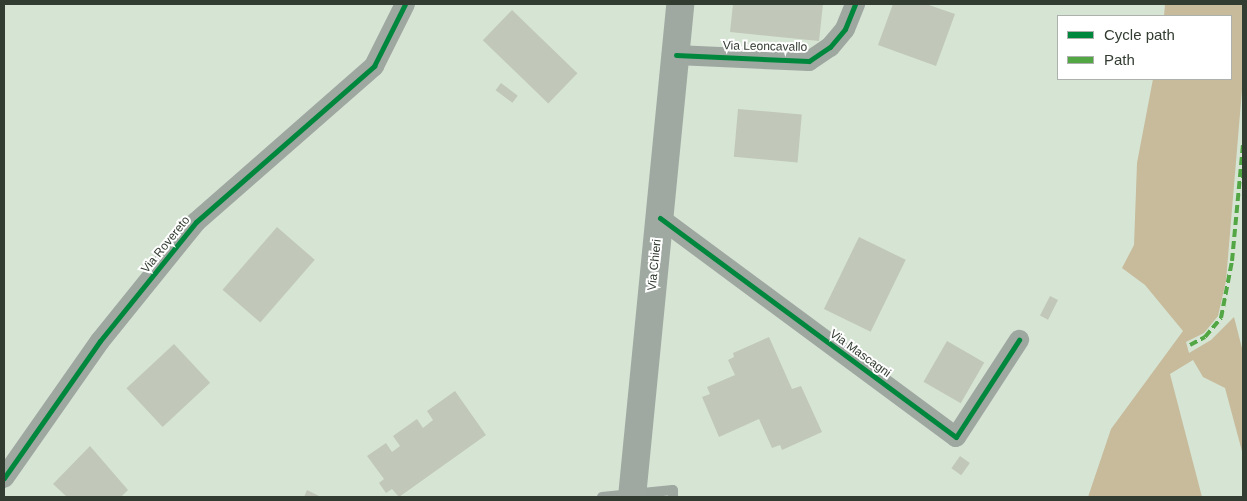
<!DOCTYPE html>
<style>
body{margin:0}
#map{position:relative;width:1247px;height:501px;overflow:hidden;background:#d6e4d4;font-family:Helvetica,sans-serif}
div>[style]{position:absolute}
.forest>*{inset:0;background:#c7bb9b}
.building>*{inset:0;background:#c1c7b9;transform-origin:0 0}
.lane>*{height:10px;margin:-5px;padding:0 5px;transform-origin:5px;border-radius:5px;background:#9fa7a1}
.street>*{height:20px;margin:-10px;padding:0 10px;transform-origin:10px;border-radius:10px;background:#9fa7a1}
.primary>*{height:28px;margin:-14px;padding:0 14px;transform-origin:14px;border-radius:14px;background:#9fa9a1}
.quiet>*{height:4px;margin-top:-2px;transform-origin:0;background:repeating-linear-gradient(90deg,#52a644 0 8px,transparent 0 12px)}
.cycleway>*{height:5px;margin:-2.5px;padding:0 2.5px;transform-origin:2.5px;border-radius:2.5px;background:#00873e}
span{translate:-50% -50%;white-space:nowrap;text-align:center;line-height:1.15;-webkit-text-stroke:4px #fff;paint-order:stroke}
.street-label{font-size:12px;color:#323c31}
.frame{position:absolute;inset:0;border:5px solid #323c31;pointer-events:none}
.legend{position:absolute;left:1057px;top:15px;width:175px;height:65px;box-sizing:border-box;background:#fff;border:1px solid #adb1ad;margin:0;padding:6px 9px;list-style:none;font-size:15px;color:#323c31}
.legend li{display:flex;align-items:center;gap:10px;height:25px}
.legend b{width:25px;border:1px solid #adb1ad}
</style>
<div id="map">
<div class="forest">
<div style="clip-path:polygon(1165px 4px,1243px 4px,1243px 78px,1226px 281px,1218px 316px,1204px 333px,1186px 342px,1189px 353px,1211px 340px,1234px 317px,1243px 352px,1243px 455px,1225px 388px,1203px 377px,1193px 360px,1170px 374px,1202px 497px,1088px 497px,1111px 429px,1183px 331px,1145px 285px,1122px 268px,1134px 245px,1137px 163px,1153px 79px,1231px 79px,1231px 16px,1164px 16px)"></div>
</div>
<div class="building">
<div style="clip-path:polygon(733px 4px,823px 4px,819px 41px,730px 32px)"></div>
<div style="clip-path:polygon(893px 4px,926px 4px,955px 14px,936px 66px,878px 45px)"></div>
<div style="left:512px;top:10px;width:91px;height:42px;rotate:44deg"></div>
<div style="left:501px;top:83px;width:21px;height:9px;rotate:37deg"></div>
<div style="left:738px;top:109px;width:64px;height:48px;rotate:5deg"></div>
<div style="left:277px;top:227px;width:50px;height:83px;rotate:41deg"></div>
<div style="left:859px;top:237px;width:52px;height:80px;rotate:26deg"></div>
<div style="left:1050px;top:296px;width:9px;height:22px;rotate:27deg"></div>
<div style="clip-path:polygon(769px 337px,792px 389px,801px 386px,822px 432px,782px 450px,780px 445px,772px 448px,759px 419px,719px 437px,702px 397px,710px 394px,707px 387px,735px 375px,728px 360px,734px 357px,733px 353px)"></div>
<div style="left:947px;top:341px;width:43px;height:47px;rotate:30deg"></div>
<div style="left:174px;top:344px;width:53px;height:65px;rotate:47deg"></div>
<div style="clip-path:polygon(455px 391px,486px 435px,399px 497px,392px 489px,386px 493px,379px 483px,384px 479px,367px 456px,386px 443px,392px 452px,400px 446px,393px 436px,417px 419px,423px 428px,433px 420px,427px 411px)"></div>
<div style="clip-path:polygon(90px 446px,128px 490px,121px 497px,67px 497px,53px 484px)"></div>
<div style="left:960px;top:456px;width:12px;height:15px;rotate:35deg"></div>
<div style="clip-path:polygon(307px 490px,321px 497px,304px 497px)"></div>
</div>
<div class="lane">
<div style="left:602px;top:497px;width:71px;rotate:-5.6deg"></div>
<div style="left:673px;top:490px;width:7px;rotate:90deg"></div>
</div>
<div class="street">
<div style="left:676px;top:55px;width:133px;rotate:2.6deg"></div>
<div style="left:809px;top:61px;width:25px;rotate:-34deg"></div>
<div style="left:830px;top:47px;width:23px;rotate:-50deg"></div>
<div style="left:845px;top:29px;width:27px;rotate:-68deg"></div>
<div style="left:660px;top:218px;width:368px;rotate:36.5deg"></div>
<div style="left:956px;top:437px;width:116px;rotate:-57deg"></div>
<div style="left:4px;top:478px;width:167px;rotate:-55deg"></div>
<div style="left:100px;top:341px;width:153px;rotate:-51.1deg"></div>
<div style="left:196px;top:222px;width:237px;rotate:-41.2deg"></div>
<div style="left:374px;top:66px;width:69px;rotate:-63.4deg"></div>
</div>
<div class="primary">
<div style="left:632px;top:497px;width:495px;rotate:-84.4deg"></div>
</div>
<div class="quiet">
<div style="left:1190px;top:345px;width:17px;rotate:-28deg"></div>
<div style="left:1205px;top:337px;width:25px;rotate:-50deg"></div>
<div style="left:1221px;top:318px;width:58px;rotate:-79.1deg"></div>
<div style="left:1232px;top:261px;width:117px;rotate:-84.6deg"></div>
</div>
<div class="cycleway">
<div style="left:676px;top:55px;width:133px;rotate:2.6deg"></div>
<div style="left:809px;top:61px;width:25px;rotate:-34deg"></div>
<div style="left:830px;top:47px;width:23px;rotate:-50deg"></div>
<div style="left:845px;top:29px;width:27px;rotate:-68deg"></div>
<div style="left:660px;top:218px;width:368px;rotate:36.5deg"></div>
<div style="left:956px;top:437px;width:116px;rotate:-57deg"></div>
<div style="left:4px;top:478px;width:167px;rotate:-55deg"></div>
<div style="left:100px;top:341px;width:153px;rotate:-51.1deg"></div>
<div style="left:196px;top:222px;width:237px;rotate:-41.2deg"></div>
<div style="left:374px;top:66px;width:69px;rotate:-63.4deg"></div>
</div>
<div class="street-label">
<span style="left:765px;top:47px;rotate:1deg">Via Leoncavallo</span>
<span style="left:166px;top:245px;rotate:-51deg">Via Rovereto</span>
<span style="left:655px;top:265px;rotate:-84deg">Via Chieri</span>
<span style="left:860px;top:354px;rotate:36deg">Via Mascagni</span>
</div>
<div class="frame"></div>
<ul class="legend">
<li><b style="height:6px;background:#00873e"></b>Cycle path</li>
<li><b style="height:6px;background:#52a644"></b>Path</li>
</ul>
</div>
